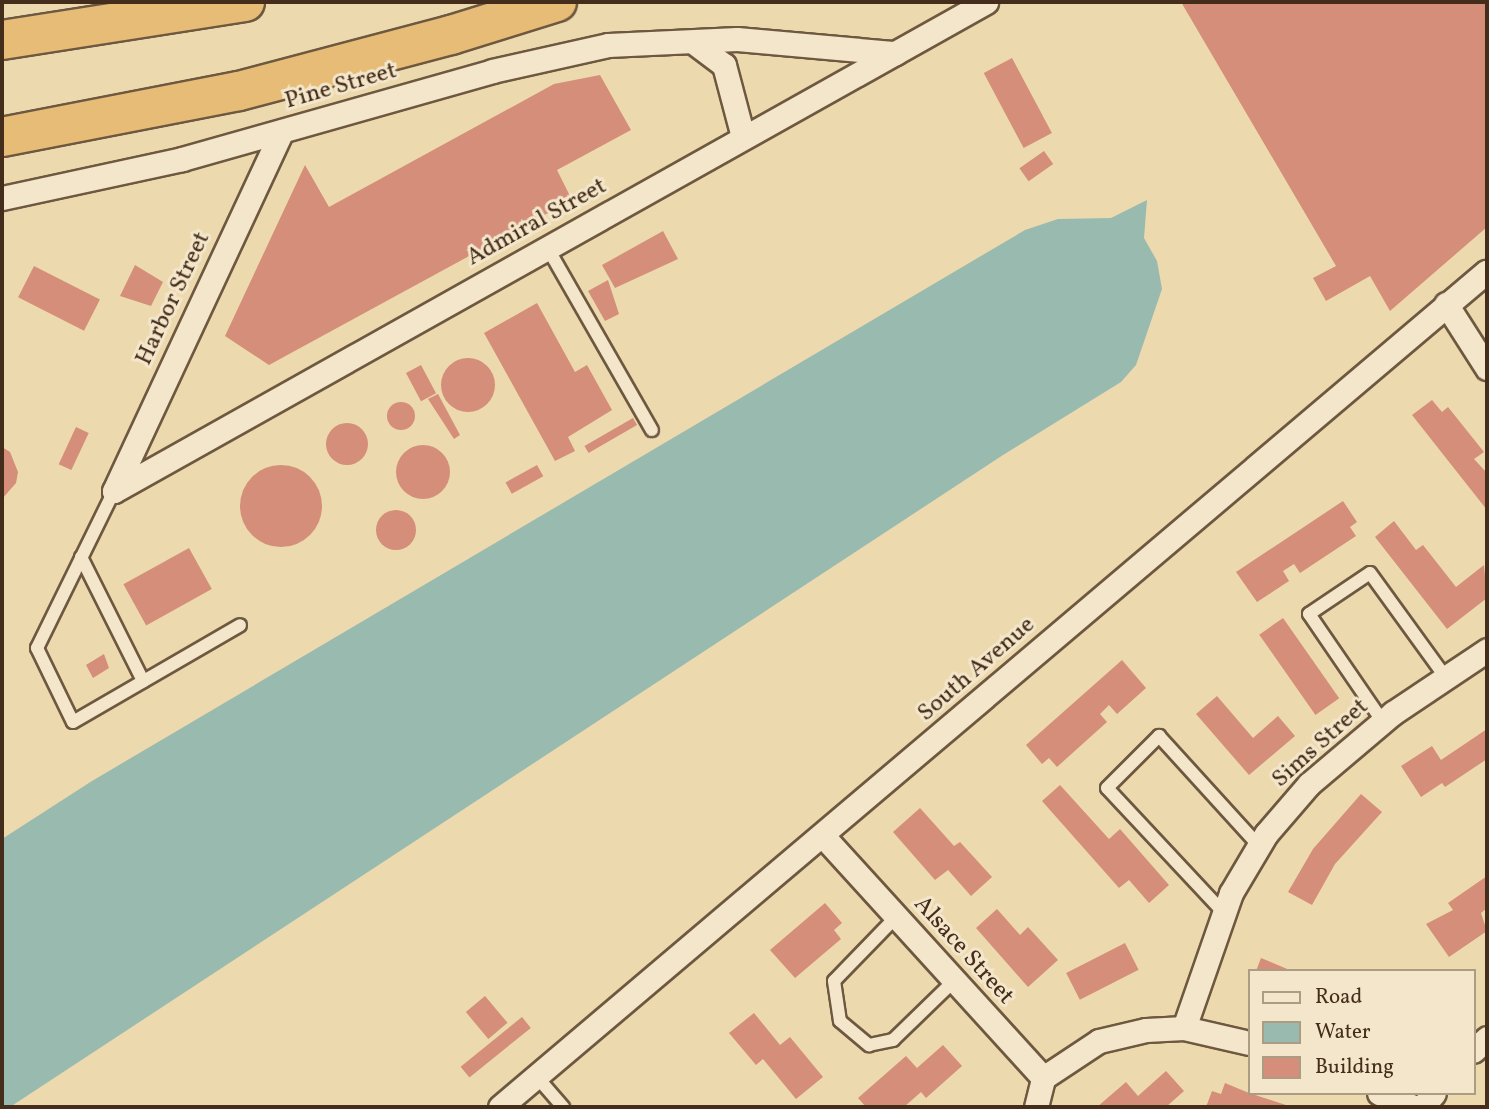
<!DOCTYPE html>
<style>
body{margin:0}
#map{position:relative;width:1489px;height:1109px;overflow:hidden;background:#edd9ae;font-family:Vollkorn,serif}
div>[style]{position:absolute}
.water>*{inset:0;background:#99baaf}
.building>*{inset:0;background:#d48e79;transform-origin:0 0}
.round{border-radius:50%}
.roads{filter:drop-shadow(2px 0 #6e5840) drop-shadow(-2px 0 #6e5840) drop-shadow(0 2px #6e5840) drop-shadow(0 -2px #6e5840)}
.lane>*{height:12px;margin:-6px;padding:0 6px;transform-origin:6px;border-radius:6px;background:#f3e6ca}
.street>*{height:23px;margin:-11.5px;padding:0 11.5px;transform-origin:11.5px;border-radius:11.5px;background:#f3e6ca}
.highway>*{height:38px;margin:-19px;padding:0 19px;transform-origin:19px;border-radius:19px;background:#e6bc77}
span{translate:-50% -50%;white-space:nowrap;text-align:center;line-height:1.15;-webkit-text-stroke:6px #f3e6ca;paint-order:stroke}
.street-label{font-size:24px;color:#442d1b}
.frame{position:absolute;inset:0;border:4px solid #442d1b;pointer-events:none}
.legend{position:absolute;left:1248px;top:969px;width:228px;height:126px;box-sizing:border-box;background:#f3e6ca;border:2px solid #ad9c84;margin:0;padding:9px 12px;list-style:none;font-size:21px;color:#442d1b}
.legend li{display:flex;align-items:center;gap:14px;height:35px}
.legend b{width:35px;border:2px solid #ad9c84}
</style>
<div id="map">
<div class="water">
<div style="clip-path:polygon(1147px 200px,1144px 238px,1157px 261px,1162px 289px,1136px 365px,1121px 382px,1003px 455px,10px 1107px,2px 1107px,2px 839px,92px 781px,1025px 230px,1058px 219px,1111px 218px)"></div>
</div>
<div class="building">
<div style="clip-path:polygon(1181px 2px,1487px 2px,1487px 227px,1390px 311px,1370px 276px,1326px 301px,1313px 278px,1336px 266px)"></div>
<div style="left:1012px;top:58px;width:85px;height:32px;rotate:62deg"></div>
<div style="clip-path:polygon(600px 75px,631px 130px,557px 170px,572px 200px,269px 365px,225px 336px,305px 165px,329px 207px,554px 84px)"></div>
<div style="left:1044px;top:151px;width:16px;height:30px;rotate:55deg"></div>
<div style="clip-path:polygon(663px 231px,678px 259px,615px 288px,602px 265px)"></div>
<div style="clip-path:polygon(135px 265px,163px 282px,151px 306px,120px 296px)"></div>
<div style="left:34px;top:266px;width:74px;height:35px;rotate:27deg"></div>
<div style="clip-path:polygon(608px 280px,619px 314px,605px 321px,588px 291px)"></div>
<div style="clip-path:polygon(537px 303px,575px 372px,587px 365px,612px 410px,568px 437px,575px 451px,555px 461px,484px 333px)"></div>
<div class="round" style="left:441px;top:358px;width:54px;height:54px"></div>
<div style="left:421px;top:365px;width:32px;height:17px;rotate:62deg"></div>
<div style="clip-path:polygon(438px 394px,460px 435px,454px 439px,428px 399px)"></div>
<div style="clip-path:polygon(1432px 400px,1442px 412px,1448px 407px,1484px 452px,1474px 459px,1487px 473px,1487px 510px,1412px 415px)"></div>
<div class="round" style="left:387px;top:402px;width:28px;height:28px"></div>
<div style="left:633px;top:418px;width:8px;height:56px;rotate:60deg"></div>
<div class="round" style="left:326px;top:423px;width:42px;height:42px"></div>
<div style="left:76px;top:427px;width:14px;height:41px;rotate:25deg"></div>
<div class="round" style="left:396px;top:445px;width:54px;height:54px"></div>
<div style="clip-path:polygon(2px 447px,10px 452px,18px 472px,16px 483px,2px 499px)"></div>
<div class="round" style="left:240px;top:465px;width:82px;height:82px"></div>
<div style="left:537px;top:465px;width:13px;height:36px;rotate:61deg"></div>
<div style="clip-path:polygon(1343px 501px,1357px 522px,1350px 527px,1356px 536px,1300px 573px,1294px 564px,1283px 571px,1289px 581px,1257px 602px,1236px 572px)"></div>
<div class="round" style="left:376px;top:510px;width:40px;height:40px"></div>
<div style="clip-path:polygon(1394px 521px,1416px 550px,1423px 545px,1456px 587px,1484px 565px,1487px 598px,1447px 629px,1375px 537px)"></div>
<div style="left:189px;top:548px;width:47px;height:75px;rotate:61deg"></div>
<div style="left:1283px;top:618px;width:98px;height:29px;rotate:55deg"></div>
<div style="clip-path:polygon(104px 654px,109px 668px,93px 678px,86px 665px)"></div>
<div style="clip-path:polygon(1122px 660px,1146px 688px,1117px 714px,1109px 705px,1100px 714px,1107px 722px,1057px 767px,1049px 758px,1042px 764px,1026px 745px)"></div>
<div style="clip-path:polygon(1217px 696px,1253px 738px,1278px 716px,1295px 736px,1249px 775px,1196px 714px)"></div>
<div style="clip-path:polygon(1487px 729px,1487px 759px,1445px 787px,1442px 783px,1421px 797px,1401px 766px,1432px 746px,1441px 760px)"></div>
<div style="clip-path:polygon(1060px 785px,1109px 839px,1120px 829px,1169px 885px,1149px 903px,1129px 880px,1119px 888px,1042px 801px)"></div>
<div style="clip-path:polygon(1361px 794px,1382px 812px,1335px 864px,1312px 905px,1288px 892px,1313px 849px)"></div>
<div style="clip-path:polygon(920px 808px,954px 846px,960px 842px,992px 877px,971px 896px,948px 870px,935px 880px,893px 832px)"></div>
<div style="clip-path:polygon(1487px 876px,1487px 908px,1481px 913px,1487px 931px,1449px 957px,1426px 924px,1453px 910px,1448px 903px)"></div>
<div style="clip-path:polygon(825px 903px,842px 923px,834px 930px,841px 939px,795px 978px,770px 950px)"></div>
<div style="clip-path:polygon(997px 909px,1020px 935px,1028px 927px,1058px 960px,1028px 987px,976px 928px)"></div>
<div style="left:1125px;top:943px;width:30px;height:66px;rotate:63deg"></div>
<div style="clip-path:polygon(1261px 958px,1292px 971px,1256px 971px)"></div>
<div style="left:485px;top:996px;width:35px;height:25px;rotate:50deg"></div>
<div style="clip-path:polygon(754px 1013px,780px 1045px,790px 1037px,823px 1077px,796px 1099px,763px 1059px,756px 1065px,729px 1033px)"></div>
<div style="left:522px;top:1017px;width:14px;height:79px;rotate:51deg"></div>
<div style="clip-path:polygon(943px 1045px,962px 1066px,926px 1098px,921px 1092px,904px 1107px,866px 1107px,858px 1098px,906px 1056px,917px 1068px)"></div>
<div style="clip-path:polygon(1166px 1071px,1184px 1091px,1166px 1107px,1097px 1107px,1126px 1082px,1138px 1096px)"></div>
<div style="clip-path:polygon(1225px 1083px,1249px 1093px,1292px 1107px,1206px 1107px,1212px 1091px,1221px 1094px)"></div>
</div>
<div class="roads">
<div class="lane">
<div style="left:547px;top:247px;width:211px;rotate:60.2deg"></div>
<div style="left:114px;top:491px;width:175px;rotate:116.1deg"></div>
<div style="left:37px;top:648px;width:82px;rotate:64.1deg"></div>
<div style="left:73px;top:722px;width:193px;rotate:-30.1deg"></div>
<div style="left:81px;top:557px;width:139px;rotate:63.4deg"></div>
<div style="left:1383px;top:722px;width:131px;rotate:-124.4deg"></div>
<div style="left:1309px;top:614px;width:73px;rotate:-33.9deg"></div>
<div style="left:1370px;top:573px;width:130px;rotate:54.1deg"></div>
<div style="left:1224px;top:913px;width:171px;rotate:-133.1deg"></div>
<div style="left:1107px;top:788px;width:74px;rotate:-45deg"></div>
<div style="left:1159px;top:736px;width:149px;rotate:47.7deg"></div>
<div style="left:896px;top:917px;width:89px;rotate:134.1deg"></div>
<div style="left:834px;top:981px;width:40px;rotate:81.5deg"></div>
<div style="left:840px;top:1021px;width:38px;rotate:40deg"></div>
<div style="left:869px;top:1045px;width:25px;rotate:-12deg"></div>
<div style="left:893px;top:1040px;width:86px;rotate:-44.1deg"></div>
<div style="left:537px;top:1077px;width:40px;rotate:49deg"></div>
</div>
<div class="street">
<div style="left:696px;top:44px;width:35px;rotate:37deg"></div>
<div style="left:724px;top:65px;width:74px;rotate:75.2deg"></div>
<div style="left:2px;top:198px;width:184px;rotate:-12.2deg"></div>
<div style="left:182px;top:159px;width:322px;rotate:-15.8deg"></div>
<div style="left:492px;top:71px;width:119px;rotate:-12.6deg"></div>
<div style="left:608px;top:45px;width:129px;rotate:-2.7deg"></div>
<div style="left:737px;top:39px;width:159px;rotate:5.1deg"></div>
<div style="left:1446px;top:304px;width:76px;rotate:57.4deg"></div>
<div style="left:114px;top:491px;width:1000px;rotate:-29.28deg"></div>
<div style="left:114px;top:491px;width:397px;rotate:-65deg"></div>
<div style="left:823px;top:836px;width:327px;rotate:47.7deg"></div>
<div style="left:1184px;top:1028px;width:143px;rotate:-70.8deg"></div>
<div style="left:1231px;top:893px;width:69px;rotate:-59.3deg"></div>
<div style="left:1266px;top:834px;width:66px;rotate:-49.3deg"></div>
<div style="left:1309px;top:784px;width:110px;rotate:-40.2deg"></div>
<div style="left:1393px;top:713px;width:113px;rotate:-33.8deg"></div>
<div style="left:1473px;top:1051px;width:19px;rotate:-43deg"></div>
<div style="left:1043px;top:1078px;width:67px;rotate:-33.5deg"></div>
<div style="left:1099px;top:1041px;width:48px;rotate:-13.2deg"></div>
<div style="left:1146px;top:1030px;width:38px;rotate:-3deg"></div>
<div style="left:1184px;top:1028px;width:67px;rotate:13deg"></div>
<div style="left:1379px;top:1093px;width:38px;rotate:22deg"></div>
<div style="left:500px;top:1107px;width:1293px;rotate:-40.26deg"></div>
<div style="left:1036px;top:1107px;width:30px;rotate:-76deg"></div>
<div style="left:1422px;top:1107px;width:18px;rotate:-49deg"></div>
</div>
<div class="highway">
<div style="left:2px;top:40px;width:246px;rotate:-8.9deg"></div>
<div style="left:2px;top:137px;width:241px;rotate:-11deg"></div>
<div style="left:239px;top:91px;width:219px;rotate:-14.8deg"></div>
<div style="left:451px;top:35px;width:111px;rotate:-17.3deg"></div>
</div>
</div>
<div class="street-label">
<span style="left:341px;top:87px;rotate:-16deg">Pine Street</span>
<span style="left:537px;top:223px;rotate:-29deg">Admiral Street</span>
<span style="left:174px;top:299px;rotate:-65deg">Harbor Street</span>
<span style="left:977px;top:670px;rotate:-41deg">South Avenue</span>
<span style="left:1321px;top:744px;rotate:-42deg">Sims Street</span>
<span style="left:963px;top:951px;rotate:48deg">Alsace Street</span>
</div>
<div class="frame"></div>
<ul class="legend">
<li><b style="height:9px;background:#f3e6ca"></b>Road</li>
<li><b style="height:19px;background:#99baaf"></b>Water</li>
<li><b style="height:19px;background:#d48e79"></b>Building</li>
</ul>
</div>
